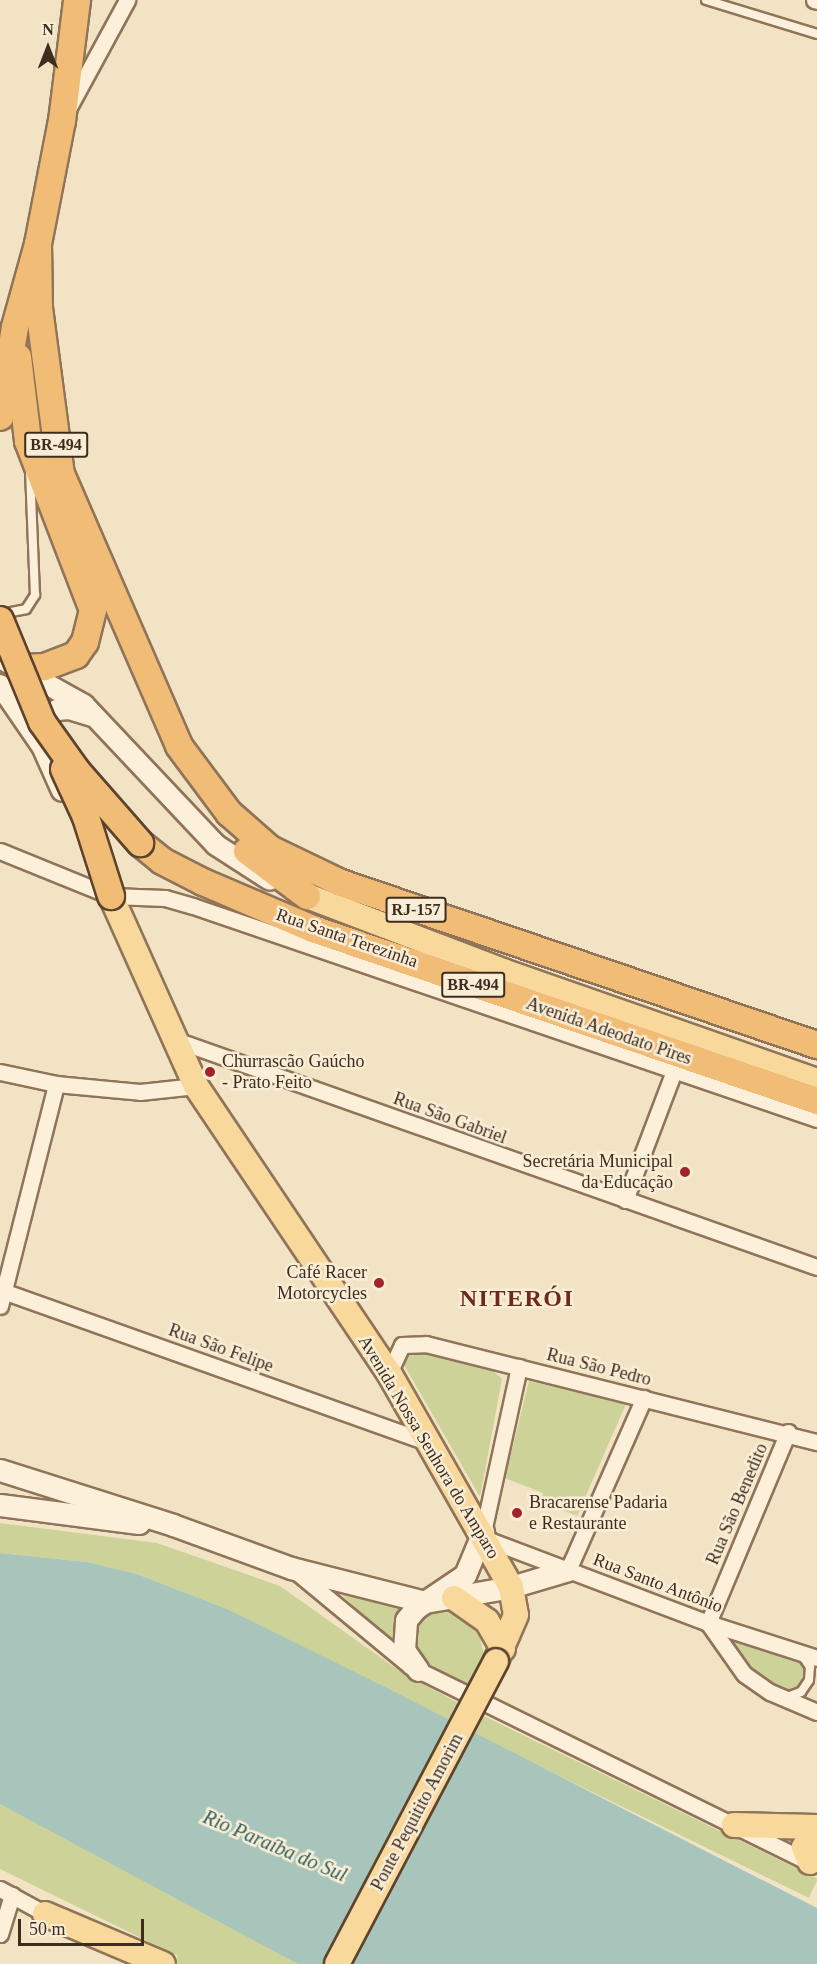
<!DOCTYPE html>
<meta charset="utf-8">
<style>
body{margin:0}
#map{position:relative;width:817px;height:1964px;overflow:hidden;background:#f2e3c5;font-family:"Times New Roman",serif}
div>[style]{position:absolute}
.green>*{inset:0;background:#cdd298;transform-origin:0 0}
.water>*{inset:0;background:#a7c5bb}
.roads{filter:drop-shadow(2px 0 #8f7459) drop-shadow(-2px 0 #8f7459) drop-shadow(0 2px #8f7459) drop-shadow(0 -2px #8f7459)}
.service>*{height:8px;margin:-4px;padding:0 4px;transform-origin:4px;border-radius:4px;background:#fcf0da}
.minor>*{height:15px;margin:-7.5px;padding:0 7.5px;transform-origin:7.5px;border-radius:7.5px;background:#fcf0da}
.tertiary>*{height:20px;margin:-10px;padding:0 10px;transform-origin:10px;border-radius:10px;background:#fcf0da}
.secondary>*{height:21px;margin:-10.5px;padding:0 10.5px;transform-origin:10.5px;border-radius:10.5px;background:#fcf0da}
.primary>*{height:24px;margin:-12px;padding:0 12px;transform-origin:12px;border-radius:12px;background:#f8d89b}
.trunk>*{height:26px;margin:-13px;padding:0 13px;transform-origin:13px;border-radius:13px;background:#f0bc76}
.bridges{filter:drop-shadow(2px 0 #5d422d) drop-shadow(-2px 0 #5d422d) drop-shadow(0 2px #5d422d) drop-shadow(0 -2px #5d422d)}
.primary-bridge>*{height:24px;margin:-12px;padding:0 12px;transform-origin:12px;border-radius:12px;background:#f8d89b}
.trunk-bridge>*{height:26px;margin:-13px;padding:0 13px;transform-origin:13px;border-radius:13px;background:#f0bc76}
.dots>*{width:16px;height:16px;translate:-50% -50%;box-sizing:border-box;border:3px solid #f9edd6;border-radius:50%}
span{translate:-50% -50%;white-space:nowrap;text-align:center;line-height:1.15;-webkit-text-stroke:5px #f9edd6;paint-order:stroke}
.shield-label span{padding:2px 4px;background:#f9edd6;border:2px solid;border-radius:4px;-webkit-text-stroke-width:0}
.shield-label{font-size:16px;color:#3e2d1e;font-weight:700}
.street-label{font-size:18px;color:#3e2d1e}
.poi-label{font-size:18px;color:#3e2d1e}
.left{translate:0 -50%;text-align:left}
.right{translate:-100% -50%;text-align:right}
.water-label{font-size:20px;color:#2c5f5a;font-style:italic}
.district-label{font-size:24px;color:#6f291a;font-weight:700;letter-spacing:1.5px}
.north{position:absolute;left:18px;top:18px;width:60px;height:60px;-webkit-text-stroke:4px #f9edd6;paint-order:stroke;rotate:0deg;font-size:16px;font-weight:700;line-height:24px;text-align:center;color:#3e2d1e}
.north::after{content:'';display:block;margin:auto;width:21px;height:27px;background:#3e2d1e;clip-path:polygon(50% 0,100% 100%,50% 72%,0 100%)}
.scale{position:absolute;left:18px;top:1919px;width:126px;height:27px;box-sizing:border-box;border:3px solid #3e2d1e;border-top:0;padding-left:8px;font-size:18px;line-height:21px;white-space:nowrap;color:#3e2d1e;-webkit-text-stroke:4px #f9edd6;paint-order:stroke}
</style>
<div id="map">
<div class="green">
<div style="clip-path:polygon(417px 1350px,493px 1371px,502px 1379px,480px 1497px,404px 1365px,405px 1356px)"></div>
<div style="clip-path:polygon(529px 1381px,626px 1404px,577px 1516px,541px 1501px,543px 1493px,505px 1478px)"></div>
<div style="clip-path:polygon(0 1523px,157px 1543px,280px 1586px,401px 1672px,462px 1705px,452px 1723px,227px 1609px,137px 1574px,87px 1562px,0 1553px)"></div>
<div style="clip-path:polygon(341px 1594px,403px 1609px,394px 1624px,395px 1645px)"></div>
<div style="clip-path:polygon(429px 1609px,451px 1609px,477px 1627px,484px 1654px,470px 1687px,420px 1661px,411px 1638px,419px 1614px)"></div>
<div style="clip-path:polygon(718px 1631px,801px 1658px,808px 1673px,802px 1687px,791px 1693px,760px 1682px)"></div>
<div style="left:480px;top:1714px;width:376px;height:21px;rotate:26deg"></div>
<div style="clip-path:polygon(0 1804px,126px 1868px,298px 1964px,173px 1964px,178px 1956px,0 1869px)"></div>
</div>
<div class="water">
<div style="clip-path:polygon(0 1553px,87px 1562px,137px 1574px,227px 1609px,393px 1691px,817px 1908px,817px 1964px,298px 1964px,0 1804px)"></div>
</div>
<div class="roads">
<div class="service">
<div style="left:706px;top:0;width:116px;rotate:17deg"></div>
<div style="left:1px;top:614px;width:25px;rotate:-11deg"></div>
<div style="left:26px;top:609px;width:17px;rotate:-57deg"></div>
<div style="left:35px;top:595px;width:123px;rotate:-92.3deg"></div>
<div style="left:787px;top:1697px;width:15px;rotate:-20deg"></div>
<div style="left:801px;top:1692px;width:14px;rotate:-56deg"></div>
<div style="left:809px;top:1680px;width:13px;rotate:-86deg"></div>
<div style="left:810px;top:1667px;width:14px;rotate:-124deg"></div>
</div>
<div class="minor">
<div style="left:814px;top:0;width:3px;rotate:18deg"></div>
<div style="left:69px;top:107px;width:122px;rotate:-61.5deg"></div>
<div style="left:0;top:851px;width:120px;rotate:22.1deg"></div>
<div style="left:111px;top:896px;width:54px;rotate:2.1deg"></div>
<div style="left:165px;top:898px;width:29px;rotate:16deg"></div>
<div style="left:193px;top:906px;width:659px;rotate:18.85deg"></div>
<div style="left:173px;top:1039px;width:683px;rotate:19.5deg"></div>
<div style="left:0;top:1072px;width:57px;rotate:12.1deg"></div>
<div style="left:56px;top:1084px;width:84px;rotate:5.4deg"></div>
<div style="left:140px;top:1092px;width:56px;rotate:-6.1deg"></div>
<div style="left:625px;top:1200px;width:138px;rotate:-69.2deg"></div>
<div style="left:0;top:1290px;width:455px;rotate:19.6deg"></div>
<div style="left:0;top:1306px;width:229px;rotate:-75.8deg"></div>
<div style="left:389px;top:1373px;width:31px;rotate:-65deg"></div>
<div style="left:402px;top:1345px;width:24px;rotate:-2deg"></div>
<div style="left:426px;top:1344px;width:403px;rotate:14.1deg"></div>
<div style="left:788px;top:1432px;width:207px;rotate:112.7deg"></div>
<div style="left:708px;top:1623px;width:62px;rotate:54.8deg"></div>
<div style="left:744px;top:1674px;width:32px;rotate:35deg"></div>
<div style="left:770px;top:1692px;width:51px;rotate:23.1deg"></div>
<div style="left:483px;top:1532px;width:169px;rotate:-77.7deg"></div>
<div style="left:486px;top:1539px;width:237px;rotate:20.7deg"></div>
<div style="left:708px;top:1623px;width:114px;rotate:17.8deg"></div>
<div style="left:294px;top:1570px;width:151px;rotate:39.6deg"></div>
<div style="left:410px;top:1666px;width:449px;rotate:26.2deg"></div>
<div style="left:568px;top:1570px;width:188px;rotate:-66.2deg"></div>
<div style="left:0;top:1889px;width:60px;rotate:28.7deg"></div>
<div style="left:0;top:1934px;width:41px;rotate:-72.9deg"></div>
</div>
<div class="tertiary">
<div style="left:0;top:658px;width:96px;rotate:29.2deg"></div>
<div style="left:84px;top:705px;width:192px;rotate:46.7deg"></div>
<div style="left:216px;top:845px;width:64px;rotate:32.9deg"></div>
<div style="left:0;top:685px;width:74px;rotate:55.5deg"></div>
<div style="left:42px;top:746px;width:49px;rotate:66deg"></div>
<div style="left:43px;top:736px;width:21px;rotate:-73deg"></div>
<div style="left:49px;top:716px;width:10px;rotate:-37deg"></div>
<div style="left:57px;top:710px;width:12px;rotate:-5deg"></div>
<div style="left:69px;top:709px;width:24px;rotate:17deg"></div>
</div>
<div class="secondary">
<div style="left:0;top:1470px;width:182px;rotate:17.6deg"></div>
<div style="left:173px;top:1525px;width:126px;rotate:20deg"></div>
<div style="left:291px;top:1568px;width:138px;rotate:14.2deg"></div>
<div style="left:425px;top:1602px;width:87px;rotate:-9.9deg"></div>
<div style="left:511px;top:1587px;width:59px;rotate:-16.6deg"></div>
<div style="left:0;top:1505px;width:140px;rotate:7.4deg"></div>
<div style="left:418px;top:1670px;width:24px;rotate:-125deg"></div>
<div style="left:404px;top:1650px;width:30px;rotate:-86deg"></div>
<div style="left:406px;top:1620px;width:16px;rotate:-50deg"></div>
<div style="left:416px;top:1608px;width:59px;rotate:-34deg"></div>
<div style="left:465px;top:1575px;width:47px;rotate:-67.3deg"></div>
</div>
<div class="primary">
<div style="left:111px;top:896px;width:208px;rotate:65.9deg"></div>
<div style="left:196px;top:1086px;width:346px;rotate:56.1deg"></div>
<div style="left:389px;top:1373px;width:246px;rotate:60.3deg"></div>
<div style="left:511px;top:1587px;width:28px;rotate:80deg"></div>
<div style="left:516px;top:1615px;width:50px;rotate:113.5deg"></div>
<div style="left:307px;top:896px;width:210px;rotate:20.9deg"></div>
<div style="left:503px;top:971px;width:333px;rotate:19.3deg"></div>
<div style="left:454px;top:1598px;width:40px;rotate:34.9deg"></div>
<div style="left:487px;top:1621px;width:32px;rotate:60deg"></div>
<div style="left:734px;top:1825px;width:83px;rotate:1.4deg"></div>
<div style="left:810px;top:1862px;width:16px;rotate:-112deg"></div>
<div style="left:804px;top:1847px;width:21px;rotate:-51deg"></div>
<div style="left:45px;top:1914px;width:128px;rotate:23deg"></div>
</div>
<div class="trunk">
<div style="left:38px;top:244px;width:64px;rotate:89.1deg"></div>
<div style="left:39px;top:308px;width:167px;rotate:82.5deg"></div>
<div style="left:61px;top:474px;width:296px;rotate:66.5deg"></div>
<div style="left:179px;top:746px;width:84px;rotate:53.3deg"></div>
<div style="left:229px;top:813px;width:55px;rotate:41.3deg"></div>
<div style="left:270px;top:849px;width:79px;rotate:25.6deg"></div>
<div style="left:341px;top:883px;width:503px;rotate:18.8deg"></div>
<div style="left:18px;top:357px;width:85px;rotate:83.2deg"></div>
<div style="left:28px;top:441px;width:181px;rotate:69deg"></div>
<div style="left:93px;top:610px;width:33px;rotate:104deg"></div>
<div style="left:85px;top:642px;width:16px;rotate:125deg"></div>
<div style="left:76px;top:655px;width:34px;rotate:159deg"></div>
<div style="left:44px;top:667px;width:21px;rotate:177deg"></div>
<div style="left:0;top:417px;width:91px;rotate:-80.5deg"></div>
<div style="left:15px;top:327px;width:86px;rotate:-74.5deg"></div>
<div style="left:38px;top:244px;width:125px;rotate:-79deg"></div>
<div style="left:62px;top:121px;width:122px;rotate:-82.9deg"></div>
<div style="left:140px;top:843px;width:28px;rotate:39deg"></div>
<div style="left:162px;top:861px;width:46px;rotate:27.1deg"></div>
<div style="left:203px;top:882px;width:120px;rotate:23.1deg"></div>
<div style="left:313px;top:929px;width:533px;rotate:18.84deg"></div>
<div style="left:247px;top:851px;width:75px;rotate:36.9deg"></div>
</div>
</div>
<div class="bridges">
<div class="primary-bridge">
<div style="left:337px;top:1964px;width:342px;rotate:-62.3deg"></div>
</div>
<div class="trunk-bridge">
<div style="left:0;top:620px;width:110px;rotate:67.6deg"></div>
<div style="left:42px;top:722px;width:60px;rotate:54.5deg"></div>
<div style="left:77px;top:771px;width:96px;rotate:48.8deg"></div>
<div style="left:64px;top:769px;width:53px;rotate:65.4deg"></div>
<div style="left:86px;top:817px;width:83px;rotate:72.4deg"></div>
</div>
</div>
<div class="dots">
<div style="left:210px;top:1072px;background:#a42328"></div>
<div style="left:685px;top:1172px;background:#a42328"></div>
<div style="left:379px;top:1283px;background:#a42328"></div>
<div style="left:517px;top:1513px;background:#a42328"></div>
</div>
<div class="shield-label">
<span style="left:56px;top:445px">BR-494</span>
<span style="left:416px;top:910px">RJ-157</span>
<span style="left:473px;top:985px">BR-494</span>
</div>
<div class="street-label">
<span style="left:347px;top:938px;rotate:19deg">Rua Santa Terezinha</span>
<span style="left:609px;top:1031px;rotate:19deg">Avenida Adeodato Pires</span>
<span style="left:450px;top:1118px;rotate:20deg">Rua São Gabriel</span>
<span style="left:221px;top:1348px;rotate:20deg">Rua São Felipe</span>
<span style="left:599px;top:1367px;rotate:14deg">Rua São Pedro</span>
<span style="left:429px;top:1447px;rotate:59deg">Avenida Nossa Senhora do Amparo</span>
<span style="left:737px;top:1504px;rotate:-67deg">Rua São Benedito</span>
<span style="left:658px;top:1583px;rotate:21deg">Rua Santo Antônio</span>
<span style="left:417px;top:1812px;rotate:-62deg">Ponte Pequitito Amorim</span>
</div>
<div class="poi-label">
<span class="left" style="left:222px;top:1072px">Churrascão Gaúcho<br>- Prato Feito</span>
<span class="right" style="left:673px;top:1172px">Secretária Municipal<br>da Educação</span>
<span class="right" style="left:367px;top:1283px">Café Racer<br>Motorcycles</span>
<span class="left" style="left:529px;top:1513px">Bracarense Padaria<br>e Restaurante</span>
</div>
<div class="water-label">
<span style="left:275px;top:1846px;rotate:23deg">Rio Paraíba do Sul</span>
</div>
<div class="district-label">
<span style="left:517px;top:1299px">NITERÓI</span>
</div>
<div class="north">N</div>
<div class="scale">50 m</div>
</div>
